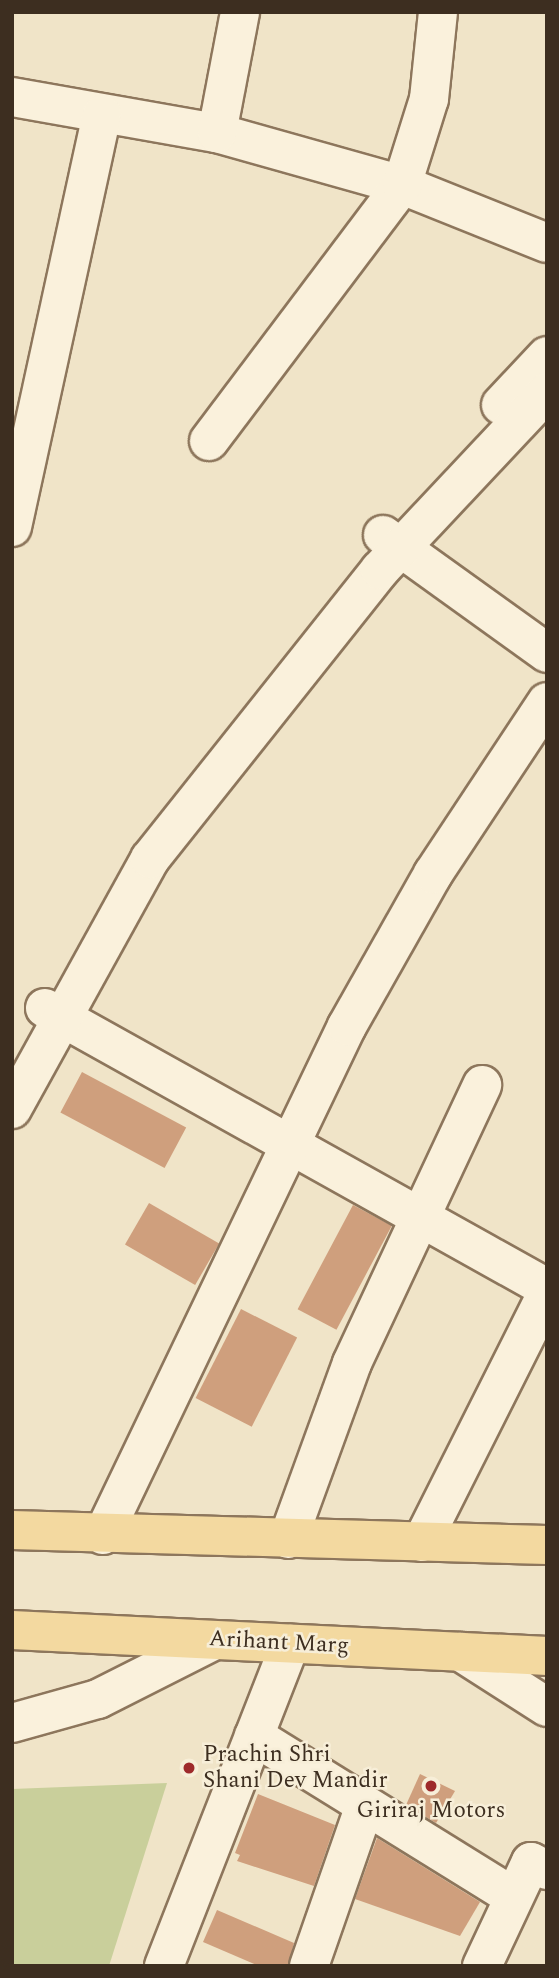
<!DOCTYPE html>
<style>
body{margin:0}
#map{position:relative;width:559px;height:1978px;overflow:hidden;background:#f0e4c8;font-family:Spectral,serif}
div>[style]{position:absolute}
.green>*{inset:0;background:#c9cf9b}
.building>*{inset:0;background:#cf9f7d;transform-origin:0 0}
.roads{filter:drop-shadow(2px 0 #8d765c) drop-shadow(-2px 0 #8d765c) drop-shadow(0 2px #8d765c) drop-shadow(0 -2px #8d765c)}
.minor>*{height:38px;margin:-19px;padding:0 19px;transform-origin:19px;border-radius:19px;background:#faf1dc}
.tertiary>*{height:38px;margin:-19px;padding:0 19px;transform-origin:19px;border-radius:19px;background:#faf1dc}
.primary>*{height:38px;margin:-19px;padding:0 19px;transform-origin:19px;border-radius:19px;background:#f3d9a0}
.dots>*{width:19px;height:19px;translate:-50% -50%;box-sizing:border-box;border:4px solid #f7eed8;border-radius:50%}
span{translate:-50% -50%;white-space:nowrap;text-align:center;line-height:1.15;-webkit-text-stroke:5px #f7eed8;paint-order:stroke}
.street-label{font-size:23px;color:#3d2e20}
.poi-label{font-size:23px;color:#3d2e20}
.left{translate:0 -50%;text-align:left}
.frame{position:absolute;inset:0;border:14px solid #3d2e20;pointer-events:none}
</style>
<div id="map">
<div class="green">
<div style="clip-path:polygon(167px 1783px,109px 1966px,12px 1966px,12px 1789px)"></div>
</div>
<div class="building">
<div style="left:82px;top:1072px;width:118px;height:46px;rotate:28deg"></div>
<div style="left:149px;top:1203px;width:81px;height:48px;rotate:30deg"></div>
<div style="left:353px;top:1205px;width:44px;height:118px;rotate:28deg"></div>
<div style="left:241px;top:1309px;width:63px;height:100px;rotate:27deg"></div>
<div style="clip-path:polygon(420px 1774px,455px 1791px,436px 1823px,406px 1805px)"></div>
<div style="clip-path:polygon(258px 1794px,335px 1825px,314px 1886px,237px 1861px,240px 1855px,235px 1853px)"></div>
<div style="clip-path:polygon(377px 1838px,480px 1902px,460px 1936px,355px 1899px)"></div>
<div style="clip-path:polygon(217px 1910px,294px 1943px,288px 1966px,259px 1966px,203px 1942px)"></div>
</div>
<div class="roads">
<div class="minor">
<div style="left:12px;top:97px;width:208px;rotate:10deg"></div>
<div style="left:217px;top:133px;width:192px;rotate:15.7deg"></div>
<div style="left:402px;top:185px;width:156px;rotate:21.8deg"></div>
<div style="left:217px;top:133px;width:123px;rotate:-79.2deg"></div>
<div style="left:209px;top:441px;width:321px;rotate:-53deg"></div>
<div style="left:402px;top:185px;width:90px;rotate:-72.6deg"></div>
<div style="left:429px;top:99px;width:87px;rotate:-84.1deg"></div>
<div style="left:12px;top:527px;width:422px;rotate:-77.7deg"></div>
<div style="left:383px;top:535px;width:202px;rotate:35.7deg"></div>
<div style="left:45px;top:1008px;width:575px;rotate:29.15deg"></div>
<div style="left:103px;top:1535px;width:564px;rotate:-64.39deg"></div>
<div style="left:347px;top:1026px;width:175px;rotate:-60.5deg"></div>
<div style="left:433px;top:874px;width:206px;rotate:-56.5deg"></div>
<div style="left:288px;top:1539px;width:187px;rotate:-70deg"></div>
<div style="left:352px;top:1363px;width:307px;rotate:-64.9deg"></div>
<div style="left:422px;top:1542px;width:278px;rotate:-63.3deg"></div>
<div style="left:461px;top:1652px;width:102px;rotate:32.6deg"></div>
<div style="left:254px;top:1736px;width:304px;rotate:31.8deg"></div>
<div style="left:164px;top:1966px;width:346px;rotate:-68.6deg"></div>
<div style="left:309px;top:1966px;width:170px;rotate:-70.8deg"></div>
<div style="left:482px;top:1966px;width:115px;rotate:-64.8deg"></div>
<div style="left:531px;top:1862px;width:18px;rotate:27deg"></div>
</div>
<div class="tertiary">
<div style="left:501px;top:405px;width:67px;rotate:-46.8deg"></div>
<div style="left:12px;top:1109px;width:286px;rotate:-61.1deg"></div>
<div style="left:150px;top:859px;width:369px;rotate:-51.5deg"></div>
<div style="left:380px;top:570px;width:244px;rotate:-46.8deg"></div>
<div style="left:12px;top:1723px;width:89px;rotate:-15.6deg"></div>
<div style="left:98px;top:1699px;width:129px;rotate:-26.8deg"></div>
</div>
<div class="primary">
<div style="left:12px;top:1530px;width:535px;rotate:1.61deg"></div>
<div style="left:12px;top:1630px;width:536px;rotate:2.78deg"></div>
</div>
</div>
<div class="dots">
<div style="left:189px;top:1768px;background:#9e2a2b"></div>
<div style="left:431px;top:1786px;background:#9e2a2b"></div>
</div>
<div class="street-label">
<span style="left:279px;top:1643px;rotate:3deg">Arihant Marg</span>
</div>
<div class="poi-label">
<span class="left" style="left:203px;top:1768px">Prachin Shri<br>Shani Dev Mandir</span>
<span style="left:431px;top:1811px">Giriraj Motors</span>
</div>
<div class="frame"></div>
</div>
